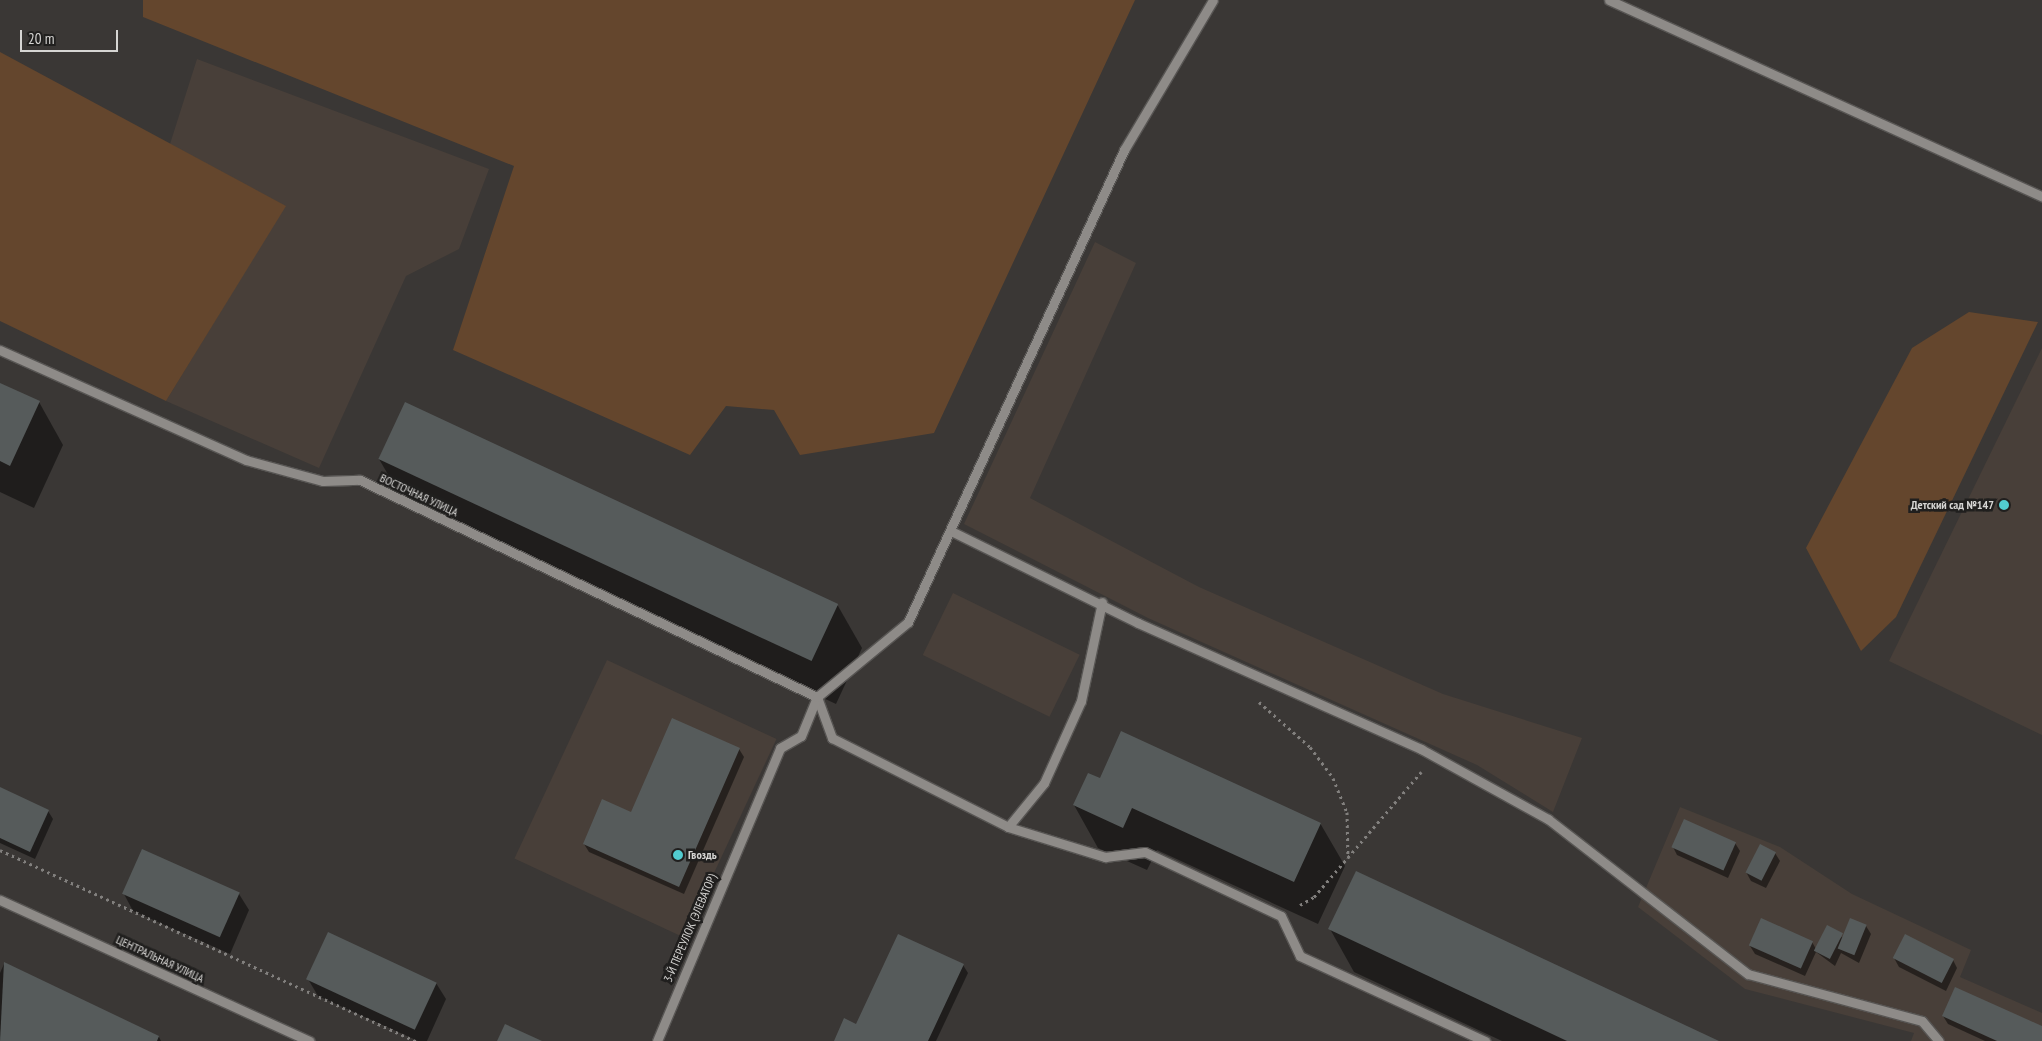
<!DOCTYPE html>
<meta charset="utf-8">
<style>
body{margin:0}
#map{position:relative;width:2042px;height:1041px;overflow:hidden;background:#3a3735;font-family:"PT Sans Narrow",sans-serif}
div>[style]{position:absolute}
.built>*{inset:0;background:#483f39;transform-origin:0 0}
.green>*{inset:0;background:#64462d}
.shadow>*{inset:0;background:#0007}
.building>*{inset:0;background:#565b5b;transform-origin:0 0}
.path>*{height:3px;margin-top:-1.5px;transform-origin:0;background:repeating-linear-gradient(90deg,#82807e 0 2.5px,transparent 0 6.5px)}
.roads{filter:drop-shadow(1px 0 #575553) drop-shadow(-1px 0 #575553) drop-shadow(0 1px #575553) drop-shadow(0 -1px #575553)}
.minor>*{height:9px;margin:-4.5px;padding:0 4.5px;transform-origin:4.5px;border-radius:4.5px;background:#8e8b88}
.dots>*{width:14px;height:14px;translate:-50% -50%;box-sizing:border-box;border:2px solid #201f1e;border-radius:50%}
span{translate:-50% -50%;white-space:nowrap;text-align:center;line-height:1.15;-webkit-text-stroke:5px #201f1e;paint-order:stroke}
.street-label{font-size:12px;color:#d6d5d3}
.poi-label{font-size:12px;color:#d6d5d3;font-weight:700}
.right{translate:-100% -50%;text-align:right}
.left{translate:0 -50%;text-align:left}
.scale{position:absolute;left:20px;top:30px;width:98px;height:22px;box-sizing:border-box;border:2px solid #d6d5d3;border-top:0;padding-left:6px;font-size:15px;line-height:18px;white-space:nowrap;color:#d6d5d3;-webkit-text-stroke:4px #201f1e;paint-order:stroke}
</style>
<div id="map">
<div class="built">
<div style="clip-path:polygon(197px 59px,489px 169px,459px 249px,406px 276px,319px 468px,166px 401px,285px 206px,170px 144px)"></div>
<div style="clip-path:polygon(1095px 242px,1136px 263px,1030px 498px,1199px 587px,1443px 694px,1582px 738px,1553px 812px,1477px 765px,1148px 618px,964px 524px)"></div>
<div style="clip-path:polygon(2042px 348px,2042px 735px,1889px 661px)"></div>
<div style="left:953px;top:593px;width:141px;height:69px;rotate:26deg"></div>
<div style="left:607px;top:660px;width:187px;height:219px;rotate:25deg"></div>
<div style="clip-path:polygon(1680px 807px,1780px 847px,1852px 894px,1971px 950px,1960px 977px,2042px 1013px,2042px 1041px,1911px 1041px,1914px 1033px,1745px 989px,1638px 907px)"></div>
</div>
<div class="green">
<div style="clip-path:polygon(143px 0,1135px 0,934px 433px,800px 455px,774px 410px,726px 406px,690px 455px,453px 350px,514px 166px,143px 17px)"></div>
<div style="clip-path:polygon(0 52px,286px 206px,166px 401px,0 321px)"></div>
<div style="clip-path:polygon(1969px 312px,2038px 322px,1896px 617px,1861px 651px,1806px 548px,1912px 348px)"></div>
</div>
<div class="shadow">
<div style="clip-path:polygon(0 384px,39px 402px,63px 445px,34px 508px,0 492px)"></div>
<div style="clip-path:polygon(406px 404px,838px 606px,862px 648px,836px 704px,404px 502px,379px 459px)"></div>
<div style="clip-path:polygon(739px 749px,744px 757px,684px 894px,589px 852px,584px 844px)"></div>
<div style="clip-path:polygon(1100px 780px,1320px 823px,1345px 866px,1318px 924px,1157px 850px,1147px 870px,1098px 848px,1074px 805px)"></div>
<div style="clip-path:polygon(0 789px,48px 811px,53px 819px,35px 859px,0 843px)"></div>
<div style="clip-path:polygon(1735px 843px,1740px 851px,1728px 878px,1677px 855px,1673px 847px)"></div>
<div style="clip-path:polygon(1775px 853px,1780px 861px,1766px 888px,1751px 881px,1746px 872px)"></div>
<div style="clip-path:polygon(124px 894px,239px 894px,249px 910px,230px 954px,133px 911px)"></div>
<div style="clip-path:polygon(1866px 926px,1871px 934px,1859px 963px,1841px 953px,1835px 966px,1816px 952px,1805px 976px,1755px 954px,1750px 946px,1812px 942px,1816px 949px)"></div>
<div style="clip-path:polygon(1330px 929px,1716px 1041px,1502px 1041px,1354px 972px)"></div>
<div style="clip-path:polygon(1894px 958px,1953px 960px,1957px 968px,1946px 991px,1899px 967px)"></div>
<div style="clip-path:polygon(4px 964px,159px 1037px,161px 1041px,0 1041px,0 973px)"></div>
<div style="clip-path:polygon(963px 965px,968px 973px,936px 1041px,835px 1041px)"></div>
<div style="clip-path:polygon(308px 979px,436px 983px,446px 999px,427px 1041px,418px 1041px,318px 996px)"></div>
<div style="clip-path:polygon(1943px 1016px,2042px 1028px,2042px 1041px,1985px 1041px,1948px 1024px)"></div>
</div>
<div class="building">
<div style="clip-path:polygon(0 383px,40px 401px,10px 466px,0 461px)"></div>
<div style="left:405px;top:402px;width:478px;height:63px;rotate:25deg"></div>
<div style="clip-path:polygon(672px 718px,740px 748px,679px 887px,583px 844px,602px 799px,631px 812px)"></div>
<div style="clip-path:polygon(1121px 731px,1321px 823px,1294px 882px,1132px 808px,1123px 828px,1073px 805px,1088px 773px,1100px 778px)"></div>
<div style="clip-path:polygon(0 787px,49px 810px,30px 852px,0 838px)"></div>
<div style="left:1684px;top:819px;width:57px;height:31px;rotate:24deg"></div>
<div style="left:1760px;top:844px;width:18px;height:32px;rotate:27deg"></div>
<div style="left:142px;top:849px;width:107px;height:49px;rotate:24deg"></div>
<div style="clip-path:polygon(1356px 871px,1719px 1041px,1567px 1041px,1328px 929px)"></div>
<div style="left:1761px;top:918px;width:57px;height:30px;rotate:24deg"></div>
<div style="left:1850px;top:918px;width:18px;height:33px;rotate:22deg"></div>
<div style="left:1827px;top:925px;width:18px;height:29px;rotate:27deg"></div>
<div style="left:328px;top:932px;width:120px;height:52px;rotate:25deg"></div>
<div style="clip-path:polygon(898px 934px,964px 964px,928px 1041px,834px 1041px,844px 1018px,856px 1024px)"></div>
<div style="left:1905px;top:934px;width:55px;height:27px;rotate:27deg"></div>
<div style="clip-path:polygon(4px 962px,159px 1036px,157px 1041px,0 1041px)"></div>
<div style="clip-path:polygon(1955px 987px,2042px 1026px,2042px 1041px,1997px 1041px,1942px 1016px)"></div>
<div style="clip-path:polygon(505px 1024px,542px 1041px,497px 1041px)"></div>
</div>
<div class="path">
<div style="left:1259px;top:702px;width:68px;rotate:41.4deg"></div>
<div style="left:1310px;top:747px;width:39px;rotate:53deg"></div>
<div style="left:1333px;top:778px;width:37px;rotate:68deg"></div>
<div style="left:1347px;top:812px;width:46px;rotate:88.8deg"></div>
<div style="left:0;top:850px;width:458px;rotate:24.7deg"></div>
<div style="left:1300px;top:905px;width:16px;rotate:-30deg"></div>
<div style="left:1314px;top:897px;width:165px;rotate:-49.4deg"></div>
</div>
<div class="roads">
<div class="minor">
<div style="left:1609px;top:0;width:475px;rotate:24.4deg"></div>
<div style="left:0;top:350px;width:269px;rotate:24.1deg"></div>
<div style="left:246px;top:460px;width:80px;rotate:15.3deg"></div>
<div style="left:323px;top:481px;width:37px;rotate:-2deg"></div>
<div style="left:360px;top:480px;width:506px;rotate:25.4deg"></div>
<div style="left:951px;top:531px;width:208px;rotate:26.2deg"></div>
<div style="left:1138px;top:623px;width:310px;rotate:24deg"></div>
<div style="left:1421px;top:749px;width:145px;rotate:28.9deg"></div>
<div style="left:1548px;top:819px;width:253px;rotate:37.8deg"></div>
<div style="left:1748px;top:974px;width:180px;rotate:15.1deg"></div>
<div style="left:1922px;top:1021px;width:26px;rotate:50deg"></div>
<div style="left:817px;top:697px;width:44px;rotate:69.9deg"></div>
<div style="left:832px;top:738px;width:197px;rotate:26.8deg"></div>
<div style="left:1008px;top:827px;width:102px;rotate:17.2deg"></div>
<div style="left:1105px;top:857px;width:40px;rotate:-7.1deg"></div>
<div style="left:1145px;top:852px;width:150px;rotate:25.2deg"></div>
<div style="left:1281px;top:916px;width:44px;rotate:64.6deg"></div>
<div style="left:1300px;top:956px;width:204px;rotate:24.7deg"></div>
<div style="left:1008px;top:827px;width:57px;rotate:-50.7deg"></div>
<div style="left:1044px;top:783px;width:90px;rotate:-65.7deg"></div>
<div style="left:1081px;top:701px;width:101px;rotate:-78deg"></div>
<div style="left:0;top:900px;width:340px;rotate:24.5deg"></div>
<div style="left:657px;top:1041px;width:318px;rotate:-67.2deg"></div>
<div style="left:780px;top:748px;width:24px;rotate:-30deg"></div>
<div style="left:801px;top:736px;width:42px;rotate:-67.7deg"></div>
<div style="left:817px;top:697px;width:118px;rotate:-39.5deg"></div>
<div style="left:908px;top:622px;width:519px;rotate:-65.41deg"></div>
<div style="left:1124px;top:150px;width:174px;rotate:-59.3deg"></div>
</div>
</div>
<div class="dots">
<div style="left:2004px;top:505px;background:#52ccd0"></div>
<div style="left:678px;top:855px;background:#52ccd0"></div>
</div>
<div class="street-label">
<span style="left:419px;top:495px;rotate:25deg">ВОСТОЧНАЯ УЛИЦА</span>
<span style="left:690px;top:928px;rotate:-67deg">3-Й ПЕРЕУЛОК (ЭЛЕВАТОР)</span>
<span style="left:160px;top:959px;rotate:25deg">ЦЕНТРАЛЬНАЯ УЛИЦА</span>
</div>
<div class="poi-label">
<span class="right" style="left:1994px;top:505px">Детский сад №147</span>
<span class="left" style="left:688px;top:855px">Гвоздь</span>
</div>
<div class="scale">20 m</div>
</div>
